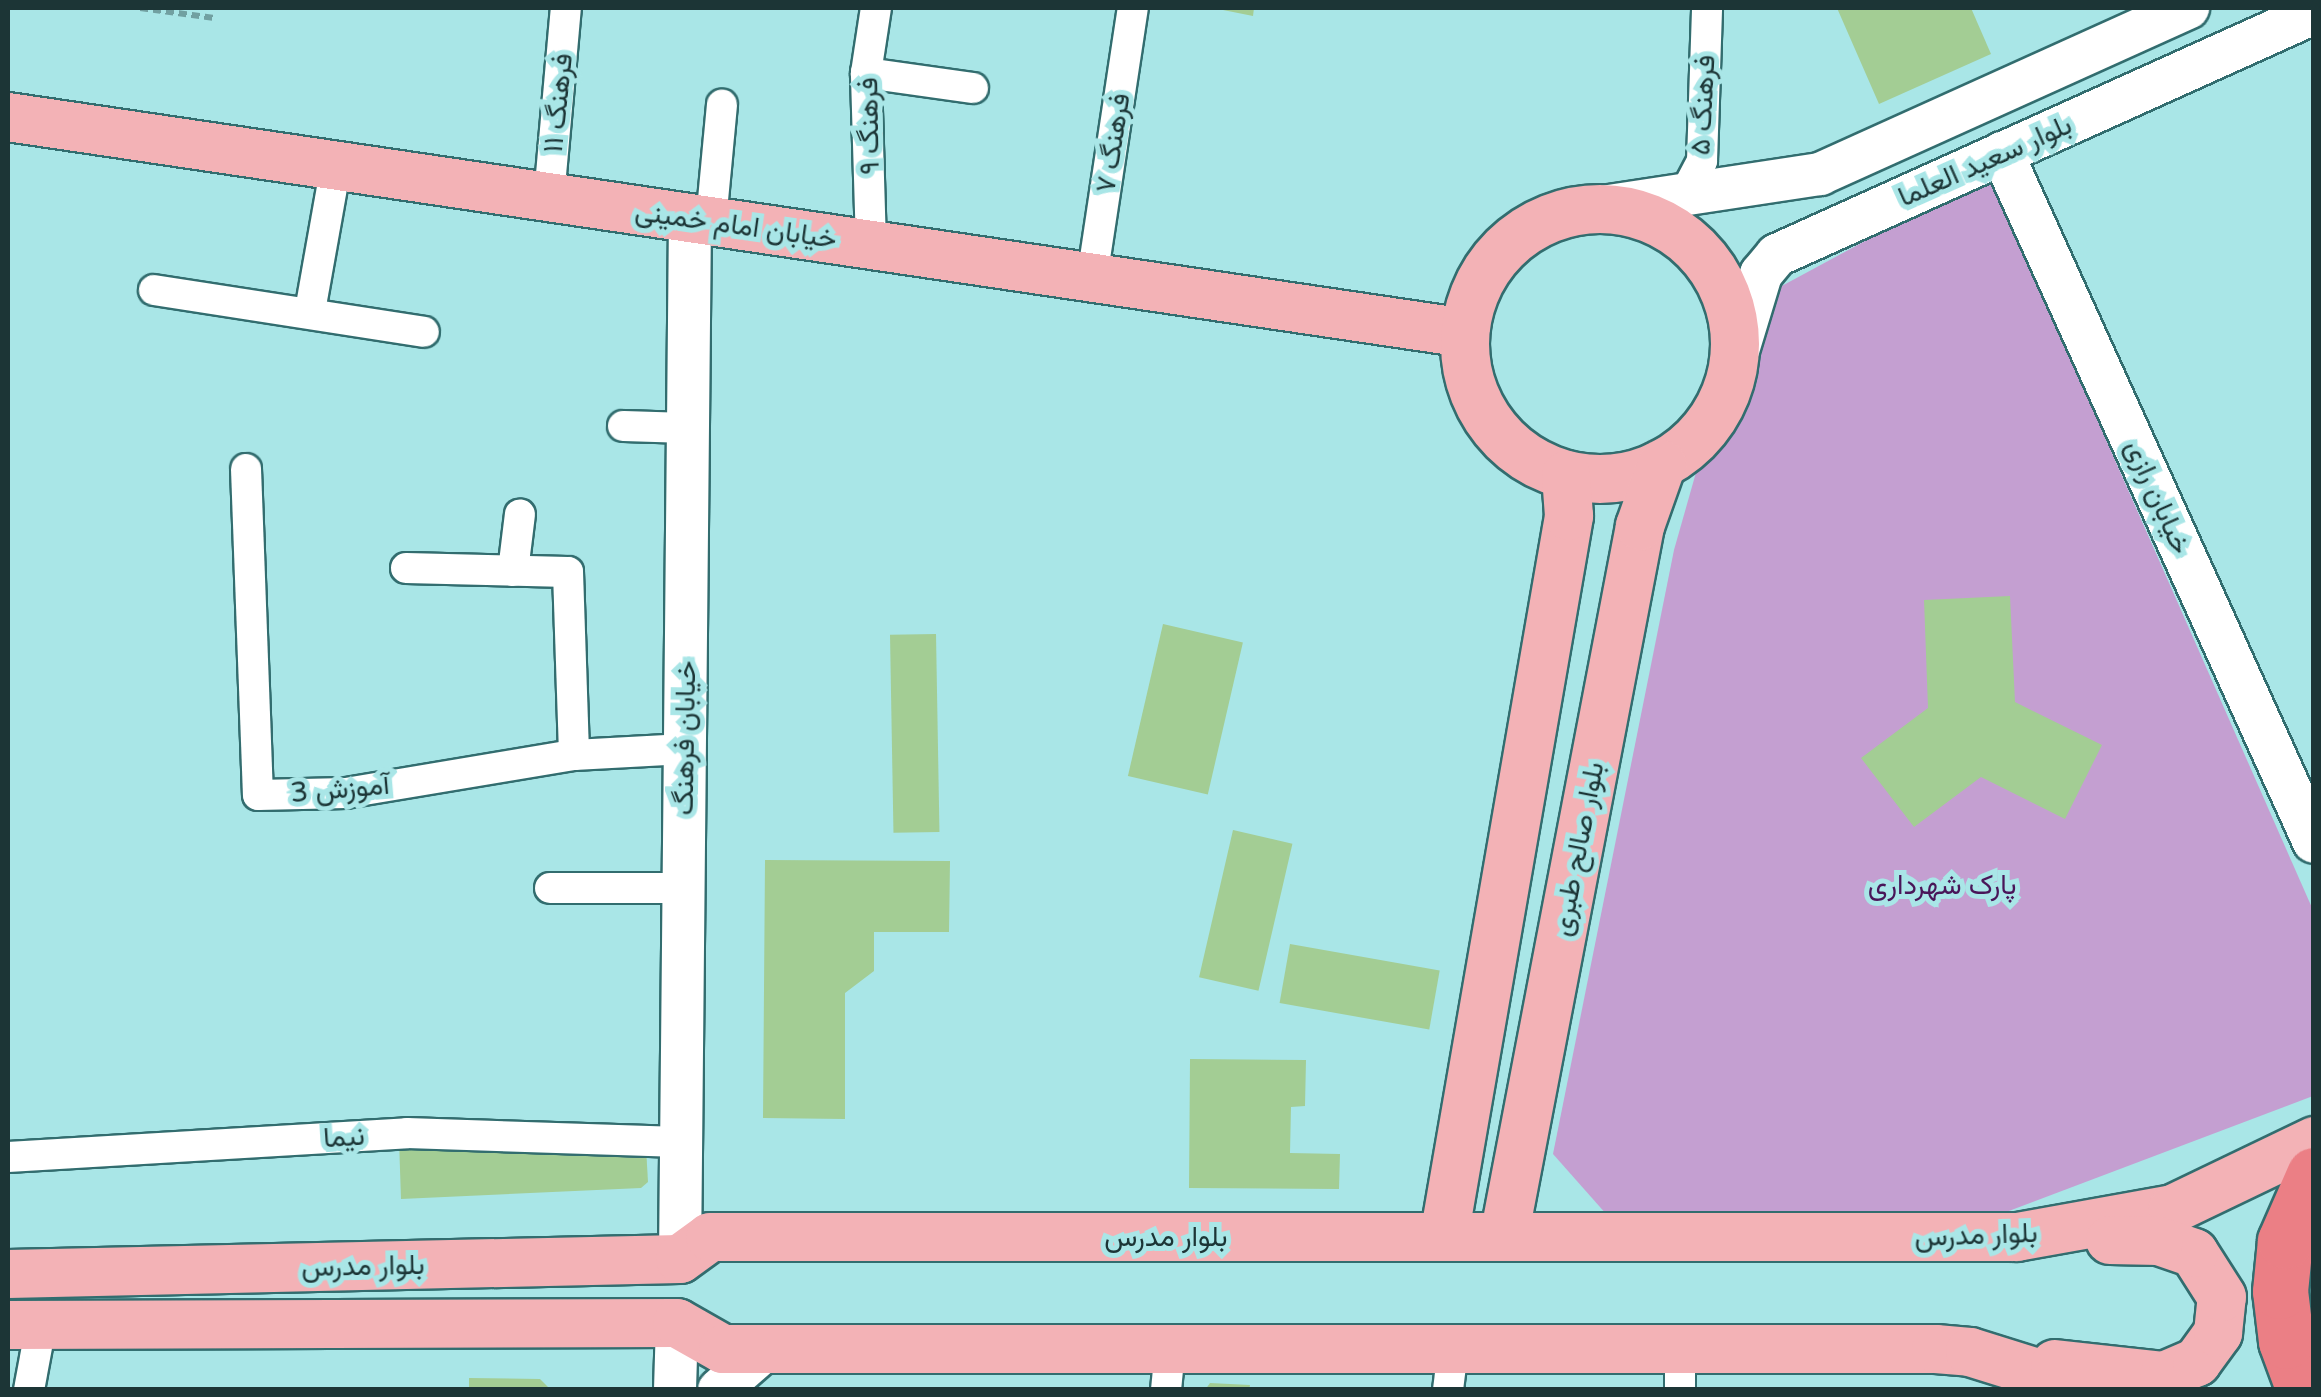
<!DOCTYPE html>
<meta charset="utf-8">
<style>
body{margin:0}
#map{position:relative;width:2321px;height:1397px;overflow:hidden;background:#a9e6e7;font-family:"Varela Round",Vazirmatn,sans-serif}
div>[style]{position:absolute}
.green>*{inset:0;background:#c49fd1}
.building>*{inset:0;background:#a3cd94;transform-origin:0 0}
.path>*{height:6px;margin-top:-3px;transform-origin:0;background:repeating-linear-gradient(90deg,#71a0a1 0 8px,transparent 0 13px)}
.roads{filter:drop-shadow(2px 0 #326d6f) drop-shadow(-2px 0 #326d6f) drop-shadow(0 2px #326d6f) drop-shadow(0 -2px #326d6f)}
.street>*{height:30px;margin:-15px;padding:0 15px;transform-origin:15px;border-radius:15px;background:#fff}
.secondary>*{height:42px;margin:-21px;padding:0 21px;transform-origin:21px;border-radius:21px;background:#fff}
.primary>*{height:48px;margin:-24px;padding:0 24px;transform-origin:24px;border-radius:24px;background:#f3b2b6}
.primary>.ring{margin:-24px;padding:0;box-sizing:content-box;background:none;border:48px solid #f3b2b6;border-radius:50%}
.highway>*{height:55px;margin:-27.5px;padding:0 27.5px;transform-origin:27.5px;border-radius:27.5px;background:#eb7f85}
span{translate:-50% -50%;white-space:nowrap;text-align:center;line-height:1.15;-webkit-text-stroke:10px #a9e6e7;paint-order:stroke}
.street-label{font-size:28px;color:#1c3536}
.park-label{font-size:28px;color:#491558}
.frame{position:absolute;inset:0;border:10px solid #1c3536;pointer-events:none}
</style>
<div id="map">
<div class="green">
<div style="clip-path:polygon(1989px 174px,2313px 910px,2313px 1096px,1993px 1217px,1615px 1224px,1553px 1154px,1674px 550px,1743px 307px)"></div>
</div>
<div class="building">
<div style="clip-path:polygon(1213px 8px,1254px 8px,1253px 16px)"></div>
<div style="clip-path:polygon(1837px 8px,1971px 8px,1991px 54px,1879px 104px)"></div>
<div style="clip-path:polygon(2010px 596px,2015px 702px,2102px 745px,2065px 819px,1981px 777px,1914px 827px,1861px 758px,1928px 708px,1924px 600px)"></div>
<div style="left:1163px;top:624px;width:82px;height:156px;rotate:13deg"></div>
<div style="left:936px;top:634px;width:198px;height:46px;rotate:89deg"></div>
<div style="left:1233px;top:830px;width:61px;height:151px;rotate:13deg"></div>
<div style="clip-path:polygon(765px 860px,950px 861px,949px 932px,874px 932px,874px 971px,845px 993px,845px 1119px,763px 1118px)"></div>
<div style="left:1290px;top:944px;width:152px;height:60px;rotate:10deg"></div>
<div style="clip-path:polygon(1190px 1059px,1306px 1060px,1305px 1106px,1291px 1107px,1290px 1153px,1340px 1154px,1339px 1189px,1189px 1188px)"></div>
<div style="clip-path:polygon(645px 1130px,648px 1182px,641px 1188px,401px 1199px,399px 1140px)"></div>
<div style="clip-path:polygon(469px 1378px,540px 1379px,551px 1390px,469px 1390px)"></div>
<div style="clip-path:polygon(1210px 1383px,1250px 1385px,1249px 1390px,1205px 1390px)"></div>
</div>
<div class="path">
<div style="left:140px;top:8px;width:75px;rotate:7.7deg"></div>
</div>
<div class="roads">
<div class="street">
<div style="left:866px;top:73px;width:108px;rotate:8deg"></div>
<div style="left:549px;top:197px;width:190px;rotate:-84.9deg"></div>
<div style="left:1683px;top:197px;width:41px;rotate:-62.2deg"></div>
<div style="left:1702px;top:161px;width:153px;rotate:-88.1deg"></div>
<div style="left:711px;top:221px;width:117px;rotate:-84.6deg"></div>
<div style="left:871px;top:245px;width:172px;rotate:-91.7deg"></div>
<div style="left:866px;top:73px;width:66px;rotate:-81.3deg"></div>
<div style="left:1092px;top:278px;width:273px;rotate:-81.4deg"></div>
<div style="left:154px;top:290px;width:273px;rotate:8.8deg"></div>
<div style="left:310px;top:311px;width:148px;rotate:-79.9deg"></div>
<div style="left:623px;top:426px;width:65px;rotate:1.8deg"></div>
<div style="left:246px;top:469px;width:326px;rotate:87.9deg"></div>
<div style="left:258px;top:795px;width:88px;rotate:-1.3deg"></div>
<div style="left:346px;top:793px;width:231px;rotate:-9.5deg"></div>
<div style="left:574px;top:755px;width:111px;rotate:-3.1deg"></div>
<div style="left:406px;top:568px;width:162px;rotate:1.4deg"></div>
<div style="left:568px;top:572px;width:183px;rotate:88.1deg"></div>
<div style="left:513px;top:571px;width:57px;rotate:-83deg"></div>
<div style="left:550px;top:888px;width:133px"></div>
<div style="left:8px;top:1157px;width:400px;rotate:-3.4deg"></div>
<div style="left:407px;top:1133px;width:273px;rotate:1.9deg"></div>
<div style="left:29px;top:1390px;width:66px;rotate:-79.5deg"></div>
<div style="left:1166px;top:1390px;width:41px;rotate:-84.4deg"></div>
<div style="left:1448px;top:1390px;width:41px;rotate:-83deg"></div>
<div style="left:1680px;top:1390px;width:41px;rotate:-90deg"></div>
</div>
<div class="secondary">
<div style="left:2002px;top:153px;width:756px;rotate:65.64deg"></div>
<div style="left:1595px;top:208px;width:228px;rotate:-8.6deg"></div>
<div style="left:1820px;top:174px;width:404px;rotate:-24.3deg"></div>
<div style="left:1730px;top:377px;width:108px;rotate:-73.2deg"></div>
<div style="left:1761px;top:274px;width:25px;rotate:-50deg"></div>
<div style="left:1777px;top:255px;width:589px;rotate:-24.26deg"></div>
<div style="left:680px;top:1259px;width:1041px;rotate:-89.45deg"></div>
<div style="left:675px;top:1390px;width:67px;rotate:-88.3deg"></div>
<div style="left:719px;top:1390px;width:62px;rotate:-41.1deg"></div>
</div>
<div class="primary">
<div style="left:8px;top:117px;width:1473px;rotate:8.43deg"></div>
<div class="ring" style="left:1465px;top:209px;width:222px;height:222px"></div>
<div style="left:1444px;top:1237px;width:732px;rotate:-80.16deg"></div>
<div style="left:1569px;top:516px;width:41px;rotate:-94.2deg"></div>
<div style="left:1504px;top:1237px;width:724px;rotate:-79.17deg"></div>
<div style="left:1640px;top:526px;width:66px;rotate:-70.5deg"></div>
<div style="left:8px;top:1274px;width:672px;rotate:-1.28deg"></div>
<div style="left:680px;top:1259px;width:37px;rotate:-36deg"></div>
<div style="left:710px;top:1237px;width:1307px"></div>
<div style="left:2017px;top:1237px;width:158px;rotate:-10.2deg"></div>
<div style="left:2173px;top:1209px;width:157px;rotate:-25.7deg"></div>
<div style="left:8px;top:1325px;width:669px;rotate:-0.17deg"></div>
<div style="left:677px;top:1323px;width:53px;rotate:29.5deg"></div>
<div style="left:723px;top:1349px;width:1213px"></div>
<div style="left:1936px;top:1349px;width:34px;rotate:5deg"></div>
<div style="left:1970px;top:1352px;width:128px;rotate:17.3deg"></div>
<div style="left:2055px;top:1364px;width:110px;rotate:6.3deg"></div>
<div style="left:2164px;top:1376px;width:36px;rotate:-23deg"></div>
<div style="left:2197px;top:1362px;width:36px;rotate:-54deg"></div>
<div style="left:2218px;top:1333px;width:36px;rotate:-84deg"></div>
<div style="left:2222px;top:1297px;width:52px;rotate:-122.5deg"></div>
<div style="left:2194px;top:1253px;width:37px;rotate:-161deg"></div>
<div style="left:2159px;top:1241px;width:49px;rotate:-178.8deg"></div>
</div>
<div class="highway">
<div style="left:2304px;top:1390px;width:52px;rotate:-110.2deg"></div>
<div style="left:2286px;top:1341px;width:50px;rotate:-96.8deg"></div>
<div style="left:2280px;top:1291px;width:50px;rotate:-84.3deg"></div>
<div style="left:2285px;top:1241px;width:72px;rotate:-66.3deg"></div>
</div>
</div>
<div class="street-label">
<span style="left:558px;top:103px;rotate:-84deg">فرهنگ ۱۱</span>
<span style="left:1703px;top:105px;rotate:-87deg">فرهنگ ۵</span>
<span style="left:869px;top:126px;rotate:-91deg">فرهنگ ۹</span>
<span style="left:1113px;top:143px;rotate:-81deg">فرهنگ ۷</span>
<span style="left:1985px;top:161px;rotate:-24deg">بلوار سعید العلما</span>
<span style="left:736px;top:225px;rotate:8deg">خیابان امام خمینی</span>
<span style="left:2158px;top:497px;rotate:66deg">خیابان رازی</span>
<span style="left:685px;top:738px;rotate:-89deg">خیابان فرهنگ</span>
<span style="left:340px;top:789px;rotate:-5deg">آموزش 3</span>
<span style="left:1578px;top:849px;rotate:-79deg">بلوار صالح طبری</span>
<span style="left:344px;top:1137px;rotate:-4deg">نیما</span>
<span style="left:1976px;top:1235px;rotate:-2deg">بلوار مدرس</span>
<span style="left:1166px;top:1237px">بلوار مدرس</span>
<span style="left:363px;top:1266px;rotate:-1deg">بلوار مدرس</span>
</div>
<div class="park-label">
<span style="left:1942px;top:885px">پارک شهرداری</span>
</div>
<div class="frame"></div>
</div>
